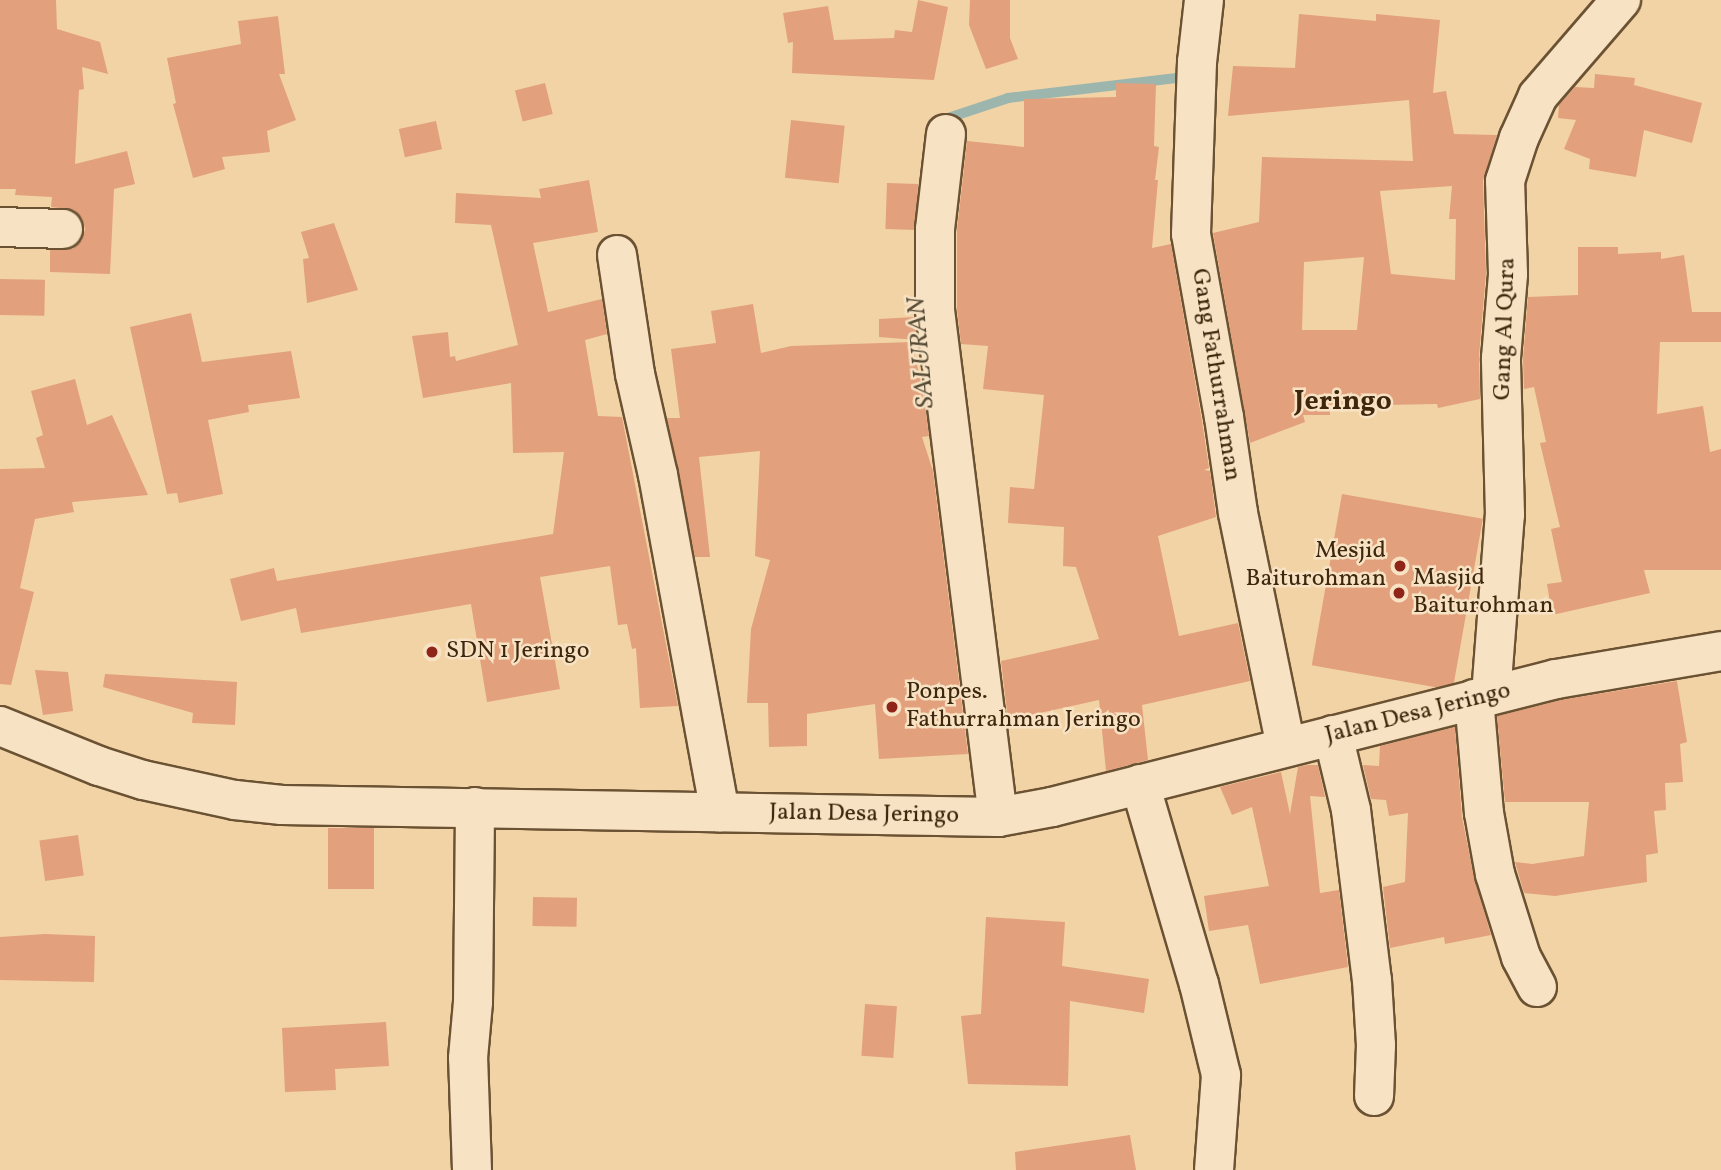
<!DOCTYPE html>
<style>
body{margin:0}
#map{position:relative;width:1721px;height:1170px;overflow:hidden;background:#f2d3a5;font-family:Vollkorn,serif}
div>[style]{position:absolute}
.stream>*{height:10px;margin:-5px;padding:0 5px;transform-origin:5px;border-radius:5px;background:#9cb6ae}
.building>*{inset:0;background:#e2a07c;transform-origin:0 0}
.roads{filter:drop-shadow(2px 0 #6b5233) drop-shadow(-2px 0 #6b5233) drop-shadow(0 2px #6b5233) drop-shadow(0 -2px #6b5233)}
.street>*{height:38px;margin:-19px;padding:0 19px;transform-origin:19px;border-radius:19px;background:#f7e2c4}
.dots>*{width:19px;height:19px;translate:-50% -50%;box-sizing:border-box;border:4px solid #f7e2c4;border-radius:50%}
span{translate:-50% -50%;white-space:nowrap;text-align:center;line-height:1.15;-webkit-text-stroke:5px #f7e2c4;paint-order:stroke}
.street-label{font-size:24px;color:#3e270d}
.poi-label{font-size:24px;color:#3e270d}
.right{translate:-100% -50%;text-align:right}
.left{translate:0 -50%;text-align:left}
.water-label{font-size:26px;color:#564b35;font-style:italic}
.quarter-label{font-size:28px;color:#3e270d;font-weight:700}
</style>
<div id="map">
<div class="stream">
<div style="left:944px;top:122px;width:3px;rotate:-72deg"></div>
<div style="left:945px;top:119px;width:66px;rotate:-18.4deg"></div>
<div style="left:1008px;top:98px;width:176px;rotate:-6.8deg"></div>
</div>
<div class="building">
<div style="clip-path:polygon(0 0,56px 0,57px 29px,100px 42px,108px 74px,82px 67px,84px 89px,79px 90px,75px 164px,127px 151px,135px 184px,114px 189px,110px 274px,50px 272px,50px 250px,73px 249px,82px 240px,85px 229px,82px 218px,74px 210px,51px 207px,52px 197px,15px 195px,16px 189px,0 189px)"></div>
<div style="clip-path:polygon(918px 0,948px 7px,934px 80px,792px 73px,793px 42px,788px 43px,783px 13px,828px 6px,834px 40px,894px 38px,895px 30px,912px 32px)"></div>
<div style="clip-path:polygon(970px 0,1010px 0,1010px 38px,1018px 59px,986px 69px,969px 25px)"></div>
<div style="clip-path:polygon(evenodd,1299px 14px,1376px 21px,1376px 14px,1440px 20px,1433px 93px,1446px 91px,1454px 134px,1497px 135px,1483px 181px,1486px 273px,1479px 356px,1480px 399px,1438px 408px,1437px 404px,1330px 406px,1330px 415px,1303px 415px,1305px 422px,1250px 443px,1213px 233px,1259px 222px,1262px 157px,1413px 161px,1409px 100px,1228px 116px,1233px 66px,1295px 68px,1299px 14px,1452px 186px,1449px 219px,1456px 219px,1455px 280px,1391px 274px,1380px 191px,1452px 186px,1299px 14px,1364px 257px,1357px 330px,1302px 330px,1304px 262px,1364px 257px)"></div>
<div style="clip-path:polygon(278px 16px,285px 74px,279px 74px,296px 120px,267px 131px,270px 152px,222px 157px,225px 169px,193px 178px,173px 104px,176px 103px,167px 58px,241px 44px,238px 21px)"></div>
<div style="clip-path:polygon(1595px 74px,1635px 78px,1634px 85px,1702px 103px,1692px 143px,1644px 130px,1636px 177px,1589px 169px,1590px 159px,1564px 149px,1576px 120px,1558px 118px,1559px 105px,1575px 87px,1594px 88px)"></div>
<div style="left:545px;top:83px;width:32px;height:31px;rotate:76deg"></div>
<div style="clip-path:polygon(1116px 83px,1156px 84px,1154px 146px,1159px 147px,1155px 180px,1158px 180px,1152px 248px,1171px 244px,1202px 421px,1209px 468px,1204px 470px,1210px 471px,1216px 517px,1158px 536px,1179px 636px,1238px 623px,1250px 681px,1142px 705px,1148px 760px,1106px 771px,1099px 700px,1008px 720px,1001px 661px,1099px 639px,1076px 567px,1063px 566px,1064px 527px,1008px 523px,1010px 487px,1034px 489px,1044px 395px,983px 389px,988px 346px,961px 344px,957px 309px,957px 230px,967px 141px,1024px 147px,1024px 99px,1116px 97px)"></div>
<div style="left:791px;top:120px;width:54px;height:58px;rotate:6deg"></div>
<div style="left:436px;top:121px;width:29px;height:38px;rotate:78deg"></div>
<div style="clip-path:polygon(589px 180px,598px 232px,533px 243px,548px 312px,602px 299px,607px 334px,585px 340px,598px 416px,622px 417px,678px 706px,640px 708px,636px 648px,632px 649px,627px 624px,618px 625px,610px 566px,540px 577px,560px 689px,487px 702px,471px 604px,301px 633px,296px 608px,241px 621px,230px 579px,274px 568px,277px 581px,553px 534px,564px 452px,513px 453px,511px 383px,423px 398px,412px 336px,448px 332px,450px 357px,455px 356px,456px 361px,518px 345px,491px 225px,455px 223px,456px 193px,541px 198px,539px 189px)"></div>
<div style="left:887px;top:183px;width:31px;height:46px;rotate:2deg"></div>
<div style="clip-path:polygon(334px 223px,358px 290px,307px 303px,303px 259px,309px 258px,301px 232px)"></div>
<div style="clip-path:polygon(1578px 247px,1618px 247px,1618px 254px,1661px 252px,1661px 259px,1684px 255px,1692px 312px,1721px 312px,1721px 342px,1660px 342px,1657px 414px,1703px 406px,1710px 452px,1721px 449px,1721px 570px,1644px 570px,1650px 593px,1552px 615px,1547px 584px,1562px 582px,1551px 529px,1560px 527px,1540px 443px,1546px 442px,1534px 387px,1524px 389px,1523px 359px,1528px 297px,1578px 295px)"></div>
<div style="left:0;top:279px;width:45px;height:36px;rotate:1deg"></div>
<div style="clip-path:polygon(753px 304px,761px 353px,791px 346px,912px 342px,924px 397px,929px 436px,922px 437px,933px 471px,968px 754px,879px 759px,875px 704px,807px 714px,807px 746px,769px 747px,768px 703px,747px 703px,751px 629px,770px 560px,755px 556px,760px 451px,699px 457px,710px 557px,695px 557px,667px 418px,680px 418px,671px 349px,716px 343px,711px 311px)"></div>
<div style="clip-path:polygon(191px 313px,202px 362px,291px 351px,300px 398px,248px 405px,249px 412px,208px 420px,223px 494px,179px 503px,177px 493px,167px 494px,130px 327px)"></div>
<div style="clip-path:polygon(914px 317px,917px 340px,879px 337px,879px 319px)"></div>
<div style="clip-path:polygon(75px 379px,87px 425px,112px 415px,148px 495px,72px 502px,74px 512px,35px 519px,20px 588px,34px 592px,11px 685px,0 684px,0 469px,45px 468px,36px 438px,43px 435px,31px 391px)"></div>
<div style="left:1342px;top:494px;width:143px;height:174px;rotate:10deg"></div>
<div style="clip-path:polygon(35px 670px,68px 672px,73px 711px,43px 715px)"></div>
<div style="clip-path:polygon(105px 674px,237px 682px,235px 725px,192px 723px,193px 713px,103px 687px)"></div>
<div style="clip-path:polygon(1677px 681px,1687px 742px,1680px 744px,1683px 782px,1665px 783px,1666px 810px,1654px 811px,1658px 853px,1646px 855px,1647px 882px,1555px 896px,1524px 893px,1515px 862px,1532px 864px,1584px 856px,1589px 802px,1505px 802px,1497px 716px,1561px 700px)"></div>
<div style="clip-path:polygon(1455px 727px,1462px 817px,1474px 878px,1491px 935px,1445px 944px,1444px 937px,1390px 948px,1383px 887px,1405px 882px,1408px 813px,1389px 816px,1386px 800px,1371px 799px,1363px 765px,1379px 766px,1380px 746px)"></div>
<div style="clip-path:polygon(1308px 765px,1318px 765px,1325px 797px,1310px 796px,1320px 893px,1339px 890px,1348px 967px,1260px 984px,1248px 925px,1209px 931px,1204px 896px,1269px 886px,1252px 807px,1232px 815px,1220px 787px,1281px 772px,1290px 814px,1298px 767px)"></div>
<div style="left:328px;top:828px;width:46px;height:61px"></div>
<div style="left:78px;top:835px;width:41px;height:39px;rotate:82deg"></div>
<div style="left:533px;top:897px;width:44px;height:29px;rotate:1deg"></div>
<div style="clip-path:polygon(986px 917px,1065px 922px,1062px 966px,1149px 979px,1144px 1013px,1070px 1001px,1068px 1086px,968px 1084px,961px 1016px,981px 1014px)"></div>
<div style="clip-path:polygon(45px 934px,95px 936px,94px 982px,0 980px,0 937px)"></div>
<div style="left:865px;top:1004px;width:32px;height:52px;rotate:4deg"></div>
<div style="clip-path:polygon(386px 1022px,389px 1066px,335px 1069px,336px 1090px,285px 1092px,282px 1028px)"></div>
<div style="clip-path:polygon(1130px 1135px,1136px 1170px,1016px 1170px,1015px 1152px)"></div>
</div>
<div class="roads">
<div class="street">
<div style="left:1204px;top:0;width:62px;rotate:96.4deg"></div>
<div style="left:1197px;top:62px;width:172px;rotate:92deg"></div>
<div style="left:1191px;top:234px;width:186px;rotate:79.8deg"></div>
<div style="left:1224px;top:417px;width:97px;rotate:81.7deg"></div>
<div style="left:1238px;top:513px;width:238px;rotate:78.4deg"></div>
<div style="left:946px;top:134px;width:96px;rotate:96.6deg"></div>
<div style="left:935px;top:229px;width:81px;rotate:90deg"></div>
<div style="left:935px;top:310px;width:511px;rotate:82.92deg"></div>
<div style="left:0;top:227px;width:63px;rotate:1.8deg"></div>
<div style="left:617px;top:255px;width:120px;rotate:81.4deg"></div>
<div style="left:635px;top:374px;width:104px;rotate:77.2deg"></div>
<div style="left:658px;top:475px;width:343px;rotate:79.6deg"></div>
<div style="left:1491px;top:695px;width:181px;rotate:-85.6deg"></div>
<div style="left:1505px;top:515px;width:157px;rotate:-91.5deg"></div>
<div style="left:1501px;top:358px;width:84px;rotate:-85.2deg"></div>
<div style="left:1508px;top:274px;width:93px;rotate:-91.8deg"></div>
<div style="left:1505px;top:181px;width:45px;rotate:-72deg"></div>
<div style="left:1519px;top:138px;width:46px;rotate:-65.7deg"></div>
<div style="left:1538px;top:96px;width:127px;rotate:-49.2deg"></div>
<div style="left:1474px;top:699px;width:114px;rotate:85deg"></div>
<div style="left:1484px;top:813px;width:62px;rotate:79.8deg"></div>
<div style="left:1495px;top:874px;width:87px;rotate:72.6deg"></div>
<div style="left:1521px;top:957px;width:34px;rotate:62deg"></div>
<div style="left:0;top:726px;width:107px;rotate:22deg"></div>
<div style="left:99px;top:766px;width:46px;rotate:17.7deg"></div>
<div style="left:143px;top:780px;width:94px;rotate:12.3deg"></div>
<div style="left:235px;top:800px;width:47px;rotate:6.1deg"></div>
<div style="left:282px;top:805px;width:716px;rotate:0.96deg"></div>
<div style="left:998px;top:817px;width:55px;rotate:-10.5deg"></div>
<div style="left:1052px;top:807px;width:520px;rotate:-14.25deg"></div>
<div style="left:1556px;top:679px;width:167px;rotate:-9.6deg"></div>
<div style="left:1333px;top:735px;width:77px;rotate:76.5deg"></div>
<div style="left:1351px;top:810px;width:171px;rotate:83deg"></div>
<div style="left:1372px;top:980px;width:65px;rotate:86.5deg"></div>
<div style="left:1376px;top:1045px;width:51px;rotate:92.2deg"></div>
<div style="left:1140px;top:784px;width:209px;rotate:73.6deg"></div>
<div style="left:1199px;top:984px;width:94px;rotate:76.4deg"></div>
<div style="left:1221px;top:1075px;width:95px;rotate:94.2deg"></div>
<div style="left:472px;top:1170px;width:112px;rotate:-92deg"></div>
<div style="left:468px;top:1058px;width:56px;rotate:-84.9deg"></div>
<div style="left:473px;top:1002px;width:195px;rotate:-89.4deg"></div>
</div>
</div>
<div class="dots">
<div style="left:1400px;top:566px;background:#8f2418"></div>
<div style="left:1399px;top:593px;background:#8f2418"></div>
<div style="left:432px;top:652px;background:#8f2418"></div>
<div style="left:892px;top:707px;background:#8f2418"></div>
</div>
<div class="street-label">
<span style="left:1506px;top:329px;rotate:-88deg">Gang Al Qura</span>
<span style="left:1215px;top:375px;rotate:81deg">Gang Fathurrahman</span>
<span style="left:1418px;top:714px;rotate:-14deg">Jalan Desa Jeringo</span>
<span style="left:864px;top:815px;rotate:1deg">Jalan Desa Jeringo</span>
</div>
<div class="poi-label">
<span class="right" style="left:1386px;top:566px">Mesjid<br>Baiturohman</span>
<span class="left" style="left:1413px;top:593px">Masjid<br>Baiturohman</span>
<span class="left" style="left:446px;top:652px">SDN 1 Jeringo</span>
<span class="left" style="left:906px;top:707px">Ponpes.<br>Fathurrahman Jeringo</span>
</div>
<div class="water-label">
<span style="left:922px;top:353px;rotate:-95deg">SALURAN</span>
</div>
<div class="quarter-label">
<span style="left:1343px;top:402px">Jeringo</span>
</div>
</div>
